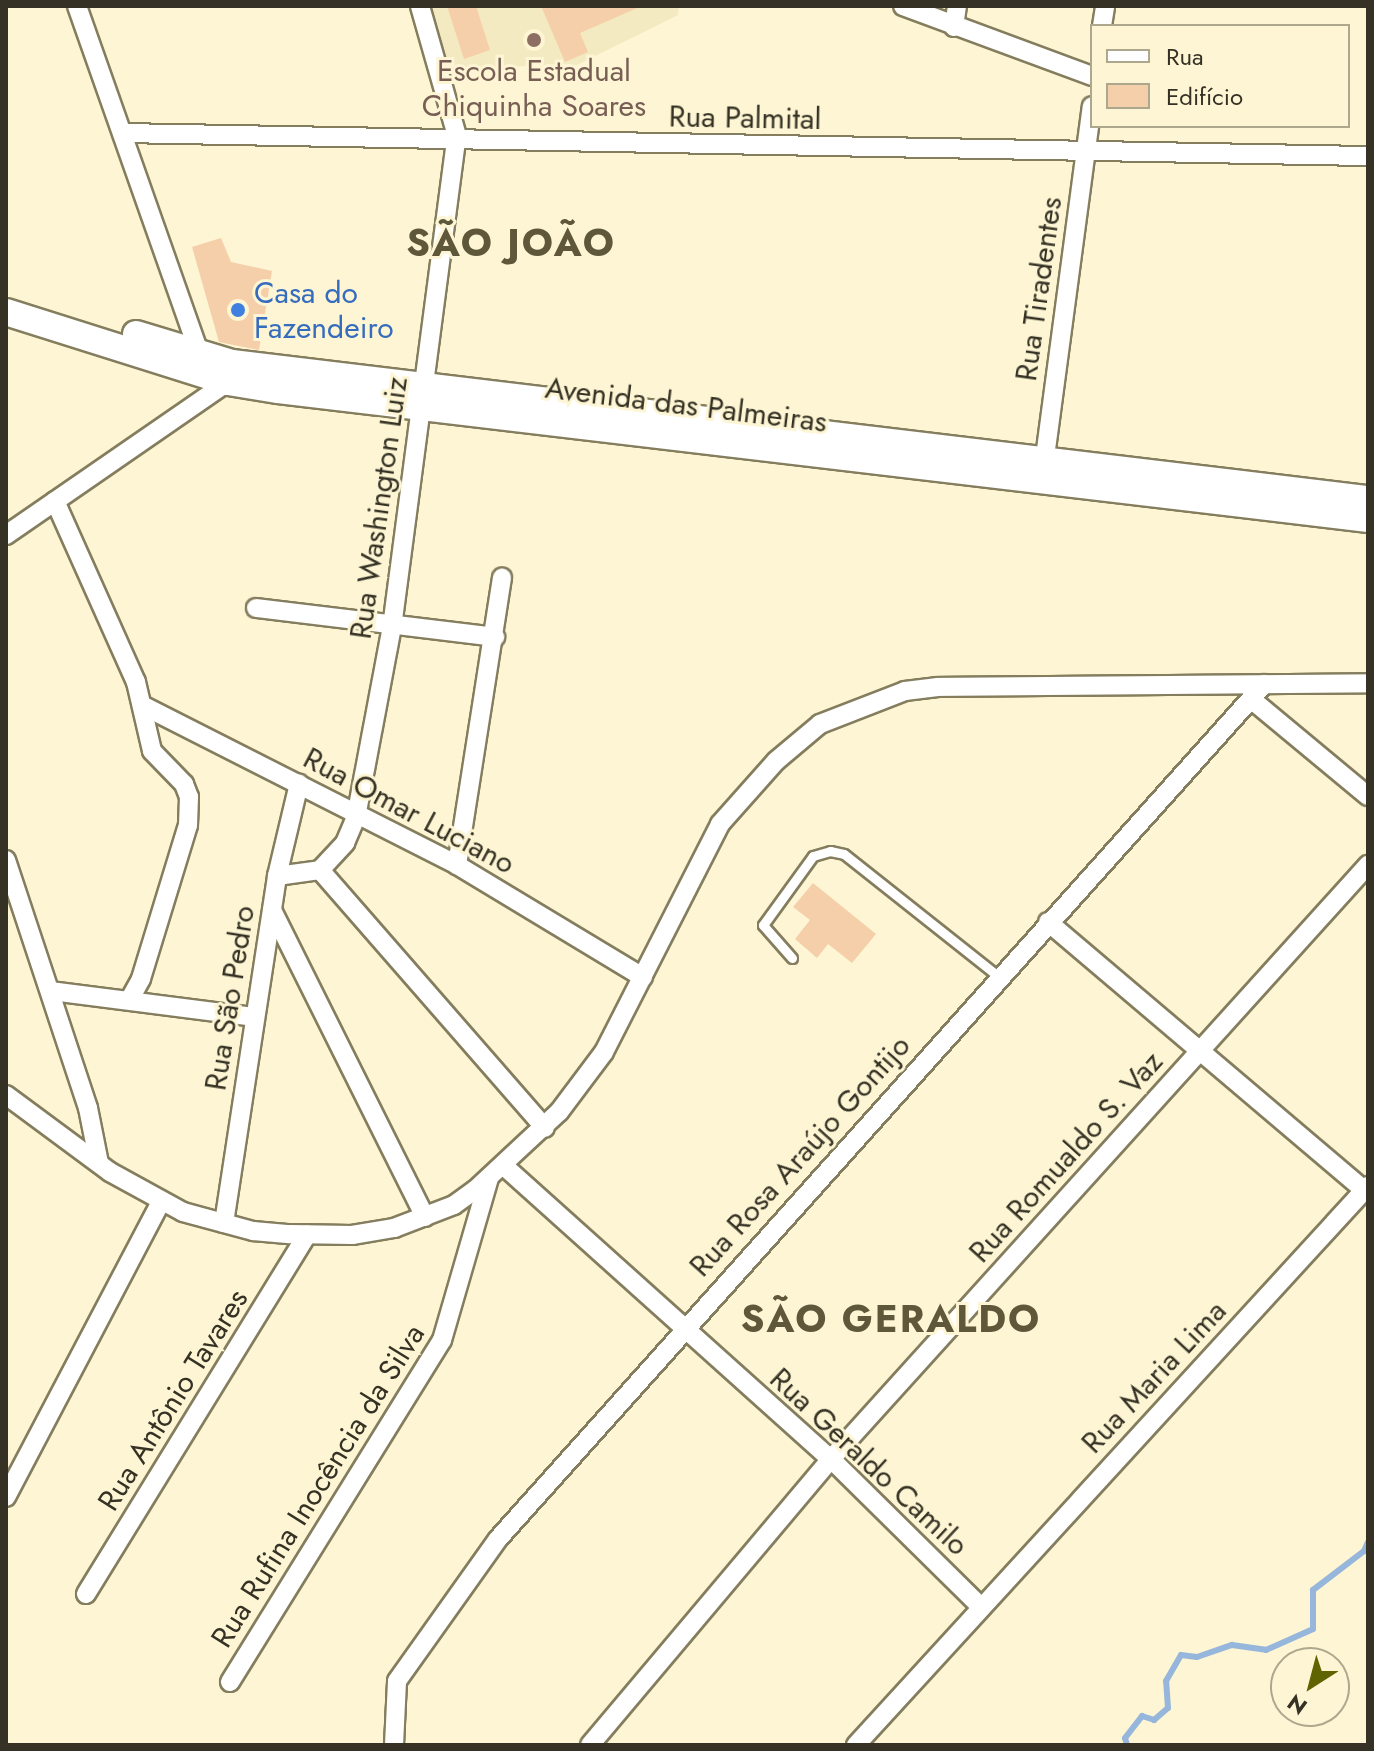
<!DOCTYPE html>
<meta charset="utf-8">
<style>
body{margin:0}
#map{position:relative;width:1374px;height:1751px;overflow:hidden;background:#fdf5d3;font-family:Jost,sans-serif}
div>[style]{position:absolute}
.built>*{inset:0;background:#f4eac1}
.stream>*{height:6px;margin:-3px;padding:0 3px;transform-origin:3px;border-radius:3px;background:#96b6dc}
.building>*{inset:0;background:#f5cfaa}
.roads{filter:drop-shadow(2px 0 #847d5e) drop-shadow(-2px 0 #847d5e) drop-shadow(0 2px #847d5e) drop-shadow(0 -2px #847d5e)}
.lane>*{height:9px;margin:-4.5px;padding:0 4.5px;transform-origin:4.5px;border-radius:4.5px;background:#fff}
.street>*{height:18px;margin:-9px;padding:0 9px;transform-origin:9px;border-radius:9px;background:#fff}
.secondary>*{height:26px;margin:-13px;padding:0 13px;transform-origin:13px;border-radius:13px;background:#fff}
.dots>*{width:22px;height:22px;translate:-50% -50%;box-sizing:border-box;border:4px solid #fdf5d3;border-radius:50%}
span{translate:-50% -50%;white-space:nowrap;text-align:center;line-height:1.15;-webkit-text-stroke:6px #fdf5d3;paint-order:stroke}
.education-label{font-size:30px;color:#785e54}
.street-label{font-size:30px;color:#353225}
.shop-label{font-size:30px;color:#366cbe}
.left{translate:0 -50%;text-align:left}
.district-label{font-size:38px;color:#5f573a;font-weight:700;letter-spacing:2px}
.frame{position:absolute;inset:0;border:8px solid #353225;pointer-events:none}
.legend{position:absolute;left:1090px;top:24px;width:260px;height:104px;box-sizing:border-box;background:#fdf5d3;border:2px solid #ada78d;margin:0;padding:10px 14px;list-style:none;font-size:24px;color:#353225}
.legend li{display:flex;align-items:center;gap:16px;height:40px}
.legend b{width:40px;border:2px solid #ada78d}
.north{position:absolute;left:1270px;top:1647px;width:80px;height:80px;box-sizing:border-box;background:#fdf5d3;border:2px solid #ada78d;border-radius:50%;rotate:216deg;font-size:22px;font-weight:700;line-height:32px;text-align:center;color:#353225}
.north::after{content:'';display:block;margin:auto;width:28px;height:36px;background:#606400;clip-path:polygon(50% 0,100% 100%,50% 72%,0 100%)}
</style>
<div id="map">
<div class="built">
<div style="clip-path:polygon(431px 6px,679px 6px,678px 15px,577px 65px,448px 68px)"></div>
</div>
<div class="stream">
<div style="left:1127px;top:1745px;width:7px;rotate:-106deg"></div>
<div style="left:1125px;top:1738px;width:28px;rotate:-52deg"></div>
<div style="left:1142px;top:1716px;width:13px;rotate:18deg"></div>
<div style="left:1154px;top:1720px;width:18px;rotate:-41deg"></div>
<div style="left:1168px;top:1708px;width:27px;rotate:-94deg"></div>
<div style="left:1166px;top:1681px;width:30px;rotate:-60deg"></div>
<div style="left:1181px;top:1655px;width:16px;rotate:7deg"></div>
<div style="left:1197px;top:1657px;width:37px;rotate:-19deg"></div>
<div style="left:1232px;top:1645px;width:34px;rotate:8deg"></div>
<div style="left:1266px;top:1650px;width:51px;rotate:-24.1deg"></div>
<div style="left:1313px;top:1629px;width:39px;rotate:-90deg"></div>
<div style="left:1313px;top:1590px;width:64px;rotate:-37.4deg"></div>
<div style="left:1364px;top:1551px;width:10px;rotate:-66deg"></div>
</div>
<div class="building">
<div style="clip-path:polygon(447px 6px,476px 6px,490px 50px,464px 59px)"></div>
<div style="clip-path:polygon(541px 6px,642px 6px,580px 33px,588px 52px,565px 62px)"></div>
<div style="clip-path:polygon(221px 238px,231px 262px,272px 271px,259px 350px,219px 342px,192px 247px)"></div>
<div style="clip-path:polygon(813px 883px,876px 934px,852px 963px,828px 944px,817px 958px,795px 939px,810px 920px,793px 907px)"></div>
</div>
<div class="roads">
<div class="lane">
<div style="left:792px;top:958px;width:44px;rotate:-131.3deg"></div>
<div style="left:763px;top:925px;width:85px;rotate:-54.1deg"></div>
<div style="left:813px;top:856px;width:18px;rotate:-16deg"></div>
<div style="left:830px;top:851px;width:14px;rotate:12deg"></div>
<div style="left:844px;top:854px;width:198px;rotate:38.4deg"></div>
</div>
<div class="street">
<div style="left:77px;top:6px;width:368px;rotate:70.6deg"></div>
<div style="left:903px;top:6px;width:202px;rotate:20.3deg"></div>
<div style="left:1102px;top:26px;width:20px;rotate:-81deg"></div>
<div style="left:954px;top:27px;width:21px;rotate:-82deg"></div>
<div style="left:122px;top:133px;width:1246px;rotate:1.06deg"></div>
<div style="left:1043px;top:472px;width:369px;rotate:-82.4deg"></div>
<div style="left:55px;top:501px;width:198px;rotate:65.9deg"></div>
<div style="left:136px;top:682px;width:71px;rotate:76.9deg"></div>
<div style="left:152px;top:751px;width:46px;rotate:45.9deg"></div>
<div style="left:184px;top:784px;width:14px;rotate:69deg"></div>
<div style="left:189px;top:797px;width:28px;rotate:92deg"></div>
<div style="left:188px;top:825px;width:161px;rotate:107deg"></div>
<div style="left:141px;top:979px;width:23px;rotate:119deg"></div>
<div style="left:6px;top:535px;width:270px;rotate:-34.6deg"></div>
<div style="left:256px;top:608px;width:241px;rotate:6.9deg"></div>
<div style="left:1251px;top:699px;width:152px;rotate:39.7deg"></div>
<div style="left:142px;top:705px;width:353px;rotate:26.9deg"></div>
<div style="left:457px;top:865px;width:217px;rotate:31.1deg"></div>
<div style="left:6px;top:860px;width:261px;rotate:71.7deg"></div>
<div style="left:88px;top:1108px;width:56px;rotate:78.7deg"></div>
<div style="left:457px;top:865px;width:291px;rotate:-81.1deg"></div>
<div style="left:320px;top:870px;width:342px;rotate:48.9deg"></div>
<div style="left:277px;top:876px;width:43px;rotate:-7.9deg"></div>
<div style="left:320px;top:870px;width:37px;rotate:-47deg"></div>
<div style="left:345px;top:843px;width:28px;rotate:-67deg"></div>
<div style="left:356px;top:817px;width:193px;rotate:-79.3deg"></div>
<div style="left:392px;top:627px;width:495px;rotate:-82.5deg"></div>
<div style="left:457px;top:136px;width:135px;rotate:-105.9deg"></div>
<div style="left:272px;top:910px;width:343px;rotate:63.5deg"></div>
<div style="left:1048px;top:922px;width:414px;rotate:40.3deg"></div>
<div style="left:51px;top:991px;width:205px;rotate:7.3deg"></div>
<div style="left:6px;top:1095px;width:129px;rotate:36.5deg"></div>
<div style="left:110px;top:1172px;width:83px;rotate:28.7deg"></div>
<div style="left:183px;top:1212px;width:73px;rotate:15.2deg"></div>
<div style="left:253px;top:1231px;width:37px;rotate:5deg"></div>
<div style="left:290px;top:1234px;width:62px;rotate:0.9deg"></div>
<div style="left:352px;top:1235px;width:43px;rotate:-9.5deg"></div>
<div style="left:394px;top:1228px;width:64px;rotate:-21deg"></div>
<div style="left:454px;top:1205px;width:26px;rotate:-36deg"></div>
<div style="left:475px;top:1190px;width:115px;rotate:-42.9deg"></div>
<div style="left:559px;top:1112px;width:75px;rotate:-53.1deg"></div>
<div style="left:604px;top:1052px;width:256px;rotate:-63deg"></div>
<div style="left:720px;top:824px;width:84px;rotate:-48.4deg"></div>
<div style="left:776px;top:761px;width:57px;rotate:-40.1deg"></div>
<div style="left:820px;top:724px;width:91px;rotate:-21.2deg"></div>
<div style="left:905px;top:691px;width:33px;rotate:-7deg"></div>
<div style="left:938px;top:687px;width:430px;rotate:-0.5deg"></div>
<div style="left:504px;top:1166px;width:439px;rotate:41.9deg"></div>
<div style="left:831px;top:1459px;width:209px;rotate:44.6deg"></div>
<div style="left:224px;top:1223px;width:351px;rotate:-81.3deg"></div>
<div style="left:277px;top:876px;width:95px;rotate:-76.6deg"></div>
<div style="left:6px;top:1497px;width:333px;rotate:-62.3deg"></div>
<div style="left:86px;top:1594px;width:422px;rotate:-58.4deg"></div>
<div style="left:230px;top:1682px;width:402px;rotate:-58.2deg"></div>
<div style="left:442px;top:1340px;width:169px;rotate:-73.8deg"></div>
<div style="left:394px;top:1745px;width:64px;rotate:-87.3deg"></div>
<div style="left:397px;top:1681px;width:174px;rotate:-54.6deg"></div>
<div style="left:498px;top:1539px;width:1148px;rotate:-48.14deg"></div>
<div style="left:590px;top:1745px;width:374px;rotate:-49.9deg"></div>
<div style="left:831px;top:1459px;width:801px;rotate:-47.89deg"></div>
<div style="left:856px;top:1745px;width:758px;rotate:-47.51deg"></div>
</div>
<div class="secondary">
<div style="left:6px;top:312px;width:233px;rotate:17.5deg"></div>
<div style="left:228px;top:382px;width:51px;rotate:9.1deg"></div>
<div style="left:278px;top:390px;width:1098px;rotate:6.75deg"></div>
<div style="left:136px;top:334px;width:100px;rotate:16.8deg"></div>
<div style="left:232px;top:363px;width:1144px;rotate:6.83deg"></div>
</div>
</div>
<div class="dots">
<div style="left:534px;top:40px;background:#8d6e63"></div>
<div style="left:238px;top:310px;background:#3f7fe0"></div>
</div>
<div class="education-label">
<span style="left:534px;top:88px">Escola Estadual<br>Chiquinha Soares</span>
</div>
<div class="street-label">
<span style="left:745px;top:118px;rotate:1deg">Rua Palmital</span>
<span style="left:1039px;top:289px;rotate:-82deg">Rua Tiradentes</span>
<span style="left:686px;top:405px;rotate:7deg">Avenida das Palmeiras</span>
<span style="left:379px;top:508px;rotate:-82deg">Rua Washington Luiz</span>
<span style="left:409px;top:811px;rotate:28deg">Rua Omar Luciano</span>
<span style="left:230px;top:998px;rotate:-81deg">Rua São Pedro</span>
<span style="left:800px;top:1156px;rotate:-48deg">Rua Rosa Araújo Gontijo</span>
<span style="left:1066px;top:1157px;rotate:-48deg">Rua Romualdo S. Vaz</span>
<span style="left:1154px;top:1377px;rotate:-47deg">Rua Maria Lima</span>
<span style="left:173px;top:1400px;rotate:-58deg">Rua Antônio Tavares</span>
<span style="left:869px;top:1462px;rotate:43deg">Rua Geraldo Camilo</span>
<span style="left:318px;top:1486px;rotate:-58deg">Rua Rufina Inocência da Silva</span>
</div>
<div class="shop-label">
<span class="left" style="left:254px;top:310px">Casa do<br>Fazendeiro</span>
</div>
<div class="district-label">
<span style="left:511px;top:243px">SÃO JOÃO</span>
<span style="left:891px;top:1319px">SÃO GERALDO</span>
</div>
<div class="frame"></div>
<ul class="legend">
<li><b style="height:10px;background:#fff"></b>Rua</li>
<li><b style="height:22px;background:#f5cfaa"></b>Edifício</li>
</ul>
<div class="north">N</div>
</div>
